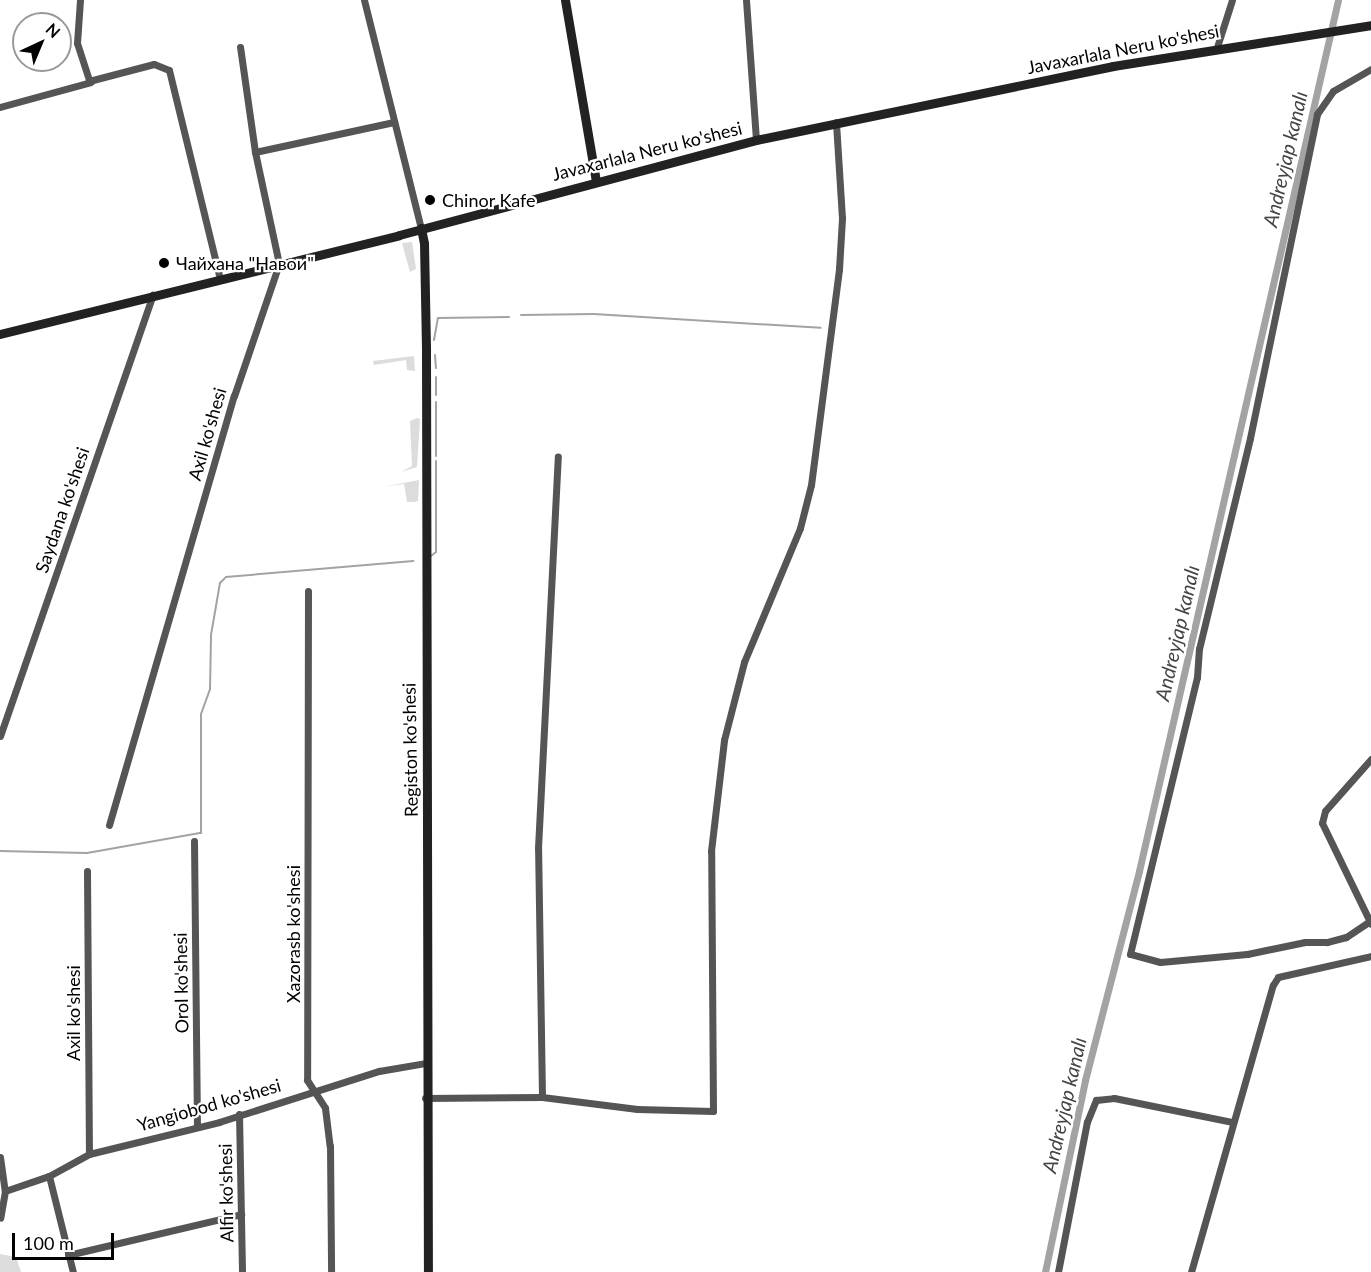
<!DOCTYPE html>
<meta charset="utf-8">
<style>
body{margin:0}
#map{position:relative;width:1371px;height:1272px;overflow:hidden;background:#fff;font-family:Lato,sans-serif}
div>[style]{position:absolute}
.green>*{inset:0;background:#dcdcdc}
.stream>*{height:2px;margin:-1px;padding:0 1px;transform-origin:1px;border-radius:1px;background:#a3a3a3}
.canal>*{height:7px;margin:-3.5px;padding:0 3.5px;transform-origin:3.5px;border-radius:3.5px;background:#a3a3a3}
.street>*{height:7px;margin:-3.5px;padding:0 3.5px;transform-origin:3.5px;border-radius:3.5px;background:#555}
.secondary>*{height:9px;margin:-4.5px;padding:0 4.5px;transform-origin:4.5px;border-radius:4.5px;background:#222}
.dots>*{width:16px;height:16px;translate:-50% -50%;box-sizing:border-box;border:3px solid #fff;border-radius:50%}
span{translate:-50% -50%;white-space:nowrap;text-align:center;line-height:1.15;-webkit-text-stroke:4.5px #fff;paint-order:stroke}
.street-label{font-size:18px;color:#000}
.poi-label{font-size:18px;color:#000}
.left{translate:0 -50%;text-align:left}
.water-label{font-size:20px;color:#444;font-style:italic}
.north{position:absolute;left:12px;top:12px;width:60px;height:60px;box-sizing:border-box;background:#fff;border:2px solid #999;border-radius:50%;rotate:44deg;font-size:16px;font-weight:700;line-height:24px;text-align:center;color:#000}
.north::after{content:'';display:block;margin:auto;width:21px;height:27px;background:#000;clip-path:polygon(50% 0,100% 100%,50% 72%,0 100%)}
.scale{position:absolute;left:12px;top:1233px;width:102px;height:27px;box-sizing:border-box;border:3px solid #000;border-top:0;padding-left:8px;font-size:18px;line-height:21px;white-space:nowrap;color:#000;-webkit-text-stroke:4px #fff;paint-order:stroke}
</style>
<div id="map">
<div class="green">
<div style="clip-path:polygon(412px 242px,416px 269px,410px 272px,402px 243px)"></div>
<div style="clip-path:polygon(414px 356px,415px 371px,407px 370px,406px 360px,374px 365px,373px 361px)"></div>
<div style="clip-path:polygon(417px 418px,420px 419px,417px 467px,401px 472px,412px 466px,410px 421px)"></div>
<div style="clip-path:polygon(419px 480px,418px 501px,414px 502px,407px 502px,404px 484px,383px 487px)"></div>
<div style="clip-path:polygon(0 1254px,16px 1257px,21px 1272px,0 1272px)"></div>
</div>
<div class="stream">
<div style="left:521px;top:315px;width:73px;rotate:-0.8deg"></div>
<div style="left:594px;top:314px;width:227px;rotate:3.5deg"></div>
<div style="left:434px;top:340px;width:22px;rotate:-80deg"></div>
<div style="left:438px;top:318px;width:71px;rotate:-0.8deg"></div>
<div style="left:435px;top:355px;width:13px;rotate:86deg"></div>
<div style="left:436px;top:377px;width:18px;rotate:90deg"></div>
<div style="left:436px;top:456px;width:54px;rotate:-90deg"></div>
<div style="left:431px;top:556px;width:6px;rotate:-39deg"></div>
<div style="left:436px;top:552px;width:91px;rotate:-90deg"></div>
<div style="left:0;top:851px;width:87px;rotate:1.3deg"></div>
<div style="left:87px;top:853px;width:116px;rotate:-10deg"></div>
<div style="left:201px;top:833px;width:119px;rotate:-90deg"></div>
<div style="left:201px;top:714px;width:27px;rotate:-70deg"></div>
<div style="left:210px;top:689px;width:54px;rotate:-88.9deg"></div>
<div style="left:211px;top:635px;width:53px;rotate:-80.2deg"></div>
<div style="left:220px;top:583px;width:8px;rotate:-45deg"></div>
<div style="left:226px;top:577px;width:188px;rotate:-4.9deg"></div>
</div>
<div class="canal">
<div style="left:1045px;top:1272px;width:196px;rotate:-78.2deg"></div>
<div style="left:1085px;top:1080px;width:216px;rotate:-75.5deg"></div>
<div style="left:1139px;top:871px;width:893px;rotate:-77.13deg"></div>
</div>
<div class="street">
<div style="left:80px;top:0;width:43px;rotate:94deg"></div>
<div style="left:77px;top:43px;width:40px;rotate:72deg"></div>
<div style="left:89px;top:81px;width:67px;rotate:-14.7deg"></div>
<div style="left:154px;top:64px;width:16px;rotate:22deg"></div>
<div style="left:169px;top:70px;width:215px;rotate:76.3deg"></div>
<div style="left:364px;top:0;width:235px;rotate:76deg"></div>
<div style="left:746px;top:0;width:140px;rotate:85.9deg"></div>
<div style="left:1217px;top:47px;width:49px;rotate:-72.3deg"></div>
<div style="left:0;top:107px;width:94px;rotate:-15.4deg"></div>
<div style="left:255px;top:152px;width:142px;rotate:-12.2deg"></div>
<div style="left:308px;top:591px;width:489px;rotate:90.1deg"></div>
<div style="left:307px;top:1080px;width:33px;rotate:57deg"></div>
<div style="left:325px;top:1108px;width:38px;rotate:83deg"></div>
<div style="left:330px;top:1146px;width:126px;rotate:89.5deg"></div>
<div style="left:0;top:736px;width:467px;rotate:-70.9deg"></div>
<div style="left:1371px;top:759px;width:69px;rotate:131.5deg"></div>
<div style="left:1325px;top:811px;width:12px;rotate:104deg"></div>
<div style="left:1322px;top:823px;width:112px;rotate:64.1deg"></div>
<div style="left:109px;top:825px;width:447px;rotate:-73.8deg"></div>
<div style="left:234px;top:396px;width:139px;rotate:-71.2deg"></div>
<div style="left:279px;top:264px;width:115px;rotate:-102.1deg"></div>
<div style="left:255px;top:152px;width:106px;rotate:-98.1deg"></div>
<div style="left:194px;top:841px;width:284px;rotate:89.4deg"></div>
<div style="left:87px;top:871px;width:283px;rotate:89.6deg"></div>
<div style="left:1370px;top:921px;width:29px;rotate:146deg"></div>
<div style="left:1346px;top:937px;width:20px;rotate:165deg"></div>
<div style="left:1327px;top:942px;width:22px;rotate:180deg"></div>
<div style="left:1305px;top:942px;width:59px;rotate:168.3deg"></div>
<div style="left:1247px;top:954px;width:87px;rotate:174.7deg"></div>
<div style="left:1160px;top:962px;width:31px;rotate:-165deg"></div>
<div style="left:1130px;top:954px;width:285px;rotate:-76.4deg"></div>
<div style="left:1197px;top:677px;width:28px;rotate:-86deg"></div>
<div style="left:1199px;top:649px;width:217px;rotate:-76.4deg"></div>
<div style="left:1250px;top:438px;width:331px;rotate:-78.3deg"></div>
<div style="left:1317px;top:114px;width:28px;rotate:-55deg"></div>
<div style="left:1333px;top:91px;width:44px;rotate:-30.1deg"></div>
<div style="left:542px;top:1097px;width:249px;rotate:-90.9deg"></div>
<div style="left:538px;top:848px;width:392px;rotate:-87.1deg"></div>
<div style="left:425px;top:1098px;width:117px;rotate:-0.5deg"></div>
<div style="left:542px;top:1097px;width:96px;rotate:7.2deg"></div>
<div style="left:637px;top:1109px;width:76px;rotate:1.5deg"></div>
<div style="left:713px;top:1111px;width:260px;rotate:-90.4deg"></div>
<div style="left:711px;top:851px;width:112px;rotate:-83.3deg"></div>
<div style="left:724px;top:740px;width:81px;rotate:-75.6deg"></div>
<div style="left:744px;top:662px;width:145px;rotate:-67.3deg"></div>
<div style="left:800px;top:528px;width:44px;rotate:-75.7deg"></div>
<div style="left:811px;top:485px;width:218px;rotate:-82.6deg"></div>
<div style="left:839px;top:269px;width:51px;rotate:-86.6deg"></div>
<div style="left:842px;top:218px;width:96px;rotate:-93.6deg"></div>
<div style="left:239px;top:1114px;width:158px;rotate:88.9deg"></div>
<div style="left:0;top:1157px;width:34px;rotate:82deg"></div>
<div style="left:5px;top:1191px;width:27px;rotate:100deg"></div>
<div style="left:49px;top:1176px;width:99px;rotate:76deg"></div>
<div style="left:5px;top:1191px;width:46px;rotate:-18.8deg"></div>
<div style="left:49px;top:1176px;width:46px;rotate:-28.8deg"></div>
<div style="left:89px;top:1154px;width:134px;rotate:-13.8deg"></div>
<div style="left:219px;top:1122px;width:168px;rotate:-17.7deg"></div>
<div style="left:379px;top:1071px;width:48px;rotate:-9.7deg"></div>
<div style="left:68px;top:1255px;width:178px;rotate:-13.3deg"></div>
<div style="left:1058px;top:1272px;width:153px;rotate:-79.1deg"></div>
<div style="left:1087px;top:1122px;width:24px;rotate:-68deg"></div>
<div style="left:1096px;top:1100px;width:18px;rotate:-6deg"></div>
<div style="left:1114px;top:1098px;width:120px;rotate:11.5deg"></div>
<div style="left:1191px;top:1272px;width:298px;rotate:-74.1deg"></div>
<div style="left:1273px;top:985px;width:9px;rotate:-58deg"></div>
<div style="left:1278px;top:977px;width:95px;rotate:-12.7deg"></div>
</div>
<div class="secondary">
<div style="left:565px;top:0;width:184px;rotate:80.3deg"></div>
<div style="left:421px;top:228px;width:15px;rotate:79deg"></div>
<div style="left:424px;top:243px;width:107px;rotate:88.9deg"></div>
<div style="left:426px;top:350px;width:922px;rotate:89.88deg"></div>
<div style="left:0;top:334px;width:411px;rotate:-13.9deg"></div>
<div style="left:399px;top:235px;width:369px;rotate:-14.9deg"></div>
<div style="left:756px;top:140px;width:365px;rotate:-11.7deg"></div>
<div style="left:1113px;top:66px;width:261px;rotate:-9deg"></div>
</div>
<div class="dots">
<div style="left:430px;top:200px;background:#000"></div>
<div style="left:164px;top:263px;background:#000"></div>
</div>
<div class="street-label">
<span style="left:1123px;top:49px;rotate:-11deg">Javaxarlala Neru ko'shesi</span>
<span style="left:647px;top:151px;rotate:-14deg">Javaxarlala Neru ko'shesi</span>
<span style="left:207px;top:434px;rotate:-74deg">Axil ko'shesi</span>
<span style="left:62px;top:510px;rotate:-71deg">Saydana ko'shesi</span>
<span style="left:410px;top:750px;rotate:-91deg">Registon ko'shesi</span>
<span style="left:293px;top:934px;rotate:-90deg">Xazorasb ko'shesi</span>
<span style="left:181px;top:983px;rotate:-91deg">Orol ko'shesi</span>
<span style="left:73px;top:1013px;rotate:-90deg">Axil ko'shesi</span>
<span style="left:209px;top:1105px;rotate:-16deg">Yangiobod ko'shesi</span>
<span style="left:226px;top:1193px;rotate:-91deg">Alfir ko'shesi</span>
</div>
<div class="poi-label">
<span class="left" style="left:442px;top:200px">Chinor Kafe</span>
<span class="left" style="left:176px;top:263px">Чайхана "Навои"</span>
</div>
<div class="water-label">
<span style="left:1285px;top:159px;rotate:-77deg">Andreyjap kanalı</span>
<span style="left:1177px;top:633px;rotate:-77deg">Andreyjap kanalı</span>
<span style="left:1064px;top:1105px;rotate:-77deg">Andreyjap kanalı</span>
</div>
<div class="north">N</div>
<div class="scale">100 m</div>
</div>
